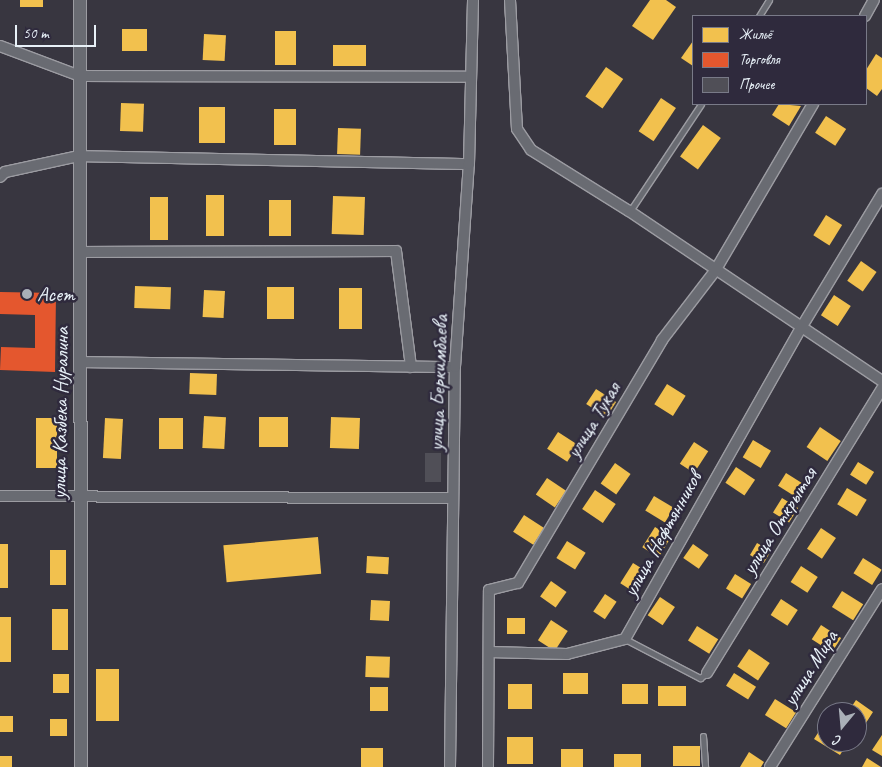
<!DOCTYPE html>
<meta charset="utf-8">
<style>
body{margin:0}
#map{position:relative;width:882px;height:767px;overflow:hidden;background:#383640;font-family:Caveat,sans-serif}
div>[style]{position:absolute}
.homes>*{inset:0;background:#f2c14e;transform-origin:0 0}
.shops>*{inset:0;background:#e4572e}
.building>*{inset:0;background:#504f57;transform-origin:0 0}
.roads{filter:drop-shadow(1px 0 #9c9ca2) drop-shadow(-1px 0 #9c9ca2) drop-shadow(0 1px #9c9ca2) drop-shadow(0 -1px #9c9ca2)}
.service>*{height:5px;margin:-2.5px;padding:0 2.5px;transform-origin:2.5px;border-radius:2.5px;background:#696b72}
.minor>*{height:10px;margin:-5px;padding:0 5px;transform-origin:5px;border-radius:5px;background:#696b72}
.tertiary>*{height:12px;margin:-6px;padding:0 6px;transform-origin:6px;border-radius:6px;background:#696b72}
.dots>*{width:14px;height:14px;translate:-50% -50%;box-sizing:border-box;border:2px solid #2f2a3d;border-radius:50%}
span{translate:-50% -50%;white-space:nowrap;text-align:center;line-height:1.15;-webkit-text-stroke:5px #2f2a3d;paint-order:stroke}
.poi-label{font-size:21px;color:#e8f1f8}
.left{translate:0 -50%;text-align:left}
.street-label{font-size:21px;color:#e8f1f8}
.legend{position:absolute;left:692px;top:15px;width:175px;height:90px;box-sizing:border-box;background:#2f2a3d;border:1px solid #797a88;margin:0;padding:6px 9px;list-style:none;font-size:15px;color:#e8f1f8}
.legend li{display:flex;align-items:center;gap:10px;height:25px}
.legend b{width:25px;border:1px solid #797a88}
.north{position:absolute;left:817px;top:702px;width:50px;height:50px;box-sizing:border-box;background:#2f2a3d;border:1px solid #797a88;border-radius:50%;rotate:197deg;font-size:14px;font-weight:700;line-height:20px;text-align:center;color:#e8f1f8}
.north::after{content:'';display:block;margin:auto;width:18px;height:22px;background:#aab0b8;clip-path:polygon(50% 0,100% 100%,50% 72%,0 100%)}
.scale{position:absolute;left:15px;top:25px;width:81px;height:22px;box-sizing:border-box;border:2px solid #e8f1f8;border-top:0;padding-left:6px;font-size:15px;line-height:18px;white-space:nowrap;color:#e8f1f8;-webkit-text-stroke:4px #2f2a3d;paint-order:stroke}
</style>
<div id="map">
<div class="homes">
<div style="left:20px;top:0;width:23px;height:7px"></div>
<div style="clip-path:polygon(650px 0,666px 0,676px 7px,653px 40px,632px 26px)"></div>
<div style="left:122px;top:29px;width:25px;height:22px"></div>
<div style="left:275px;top:31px;width:21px;height:34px"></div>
<div style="left:204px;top:34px;width:22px;height:26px;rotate:3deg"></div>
<div style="clip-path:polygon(693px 41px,693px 66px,681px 58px)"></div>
<div style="left:333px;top:45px;width:33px;height:21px"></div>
<div style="clip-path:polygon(876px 54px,882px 58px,882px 89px,877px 96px,866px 88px,866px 70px)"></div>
<div style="left:606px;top:67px;width:21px;height:36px;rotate:35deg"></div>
<div style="left:661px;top:98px;width:18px;height:40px;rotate:34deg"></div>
<div style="left:121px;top:103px;width:23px;height:28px;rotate:2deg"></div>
<div style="clip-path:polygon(779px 104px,801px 106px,789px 126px,772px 115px)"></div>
<div style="left:199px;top:107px;width:26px;height:36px"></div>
<div style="left:274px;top:109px;width:22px;height:36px"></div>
<div style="left:826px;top:116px;width:24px;height:20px;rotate:33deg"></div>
<div style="left:703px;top:125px;width:22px;height:39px;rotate:36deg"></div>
<div style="left:338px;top:128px;width:23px;height:26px;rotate:2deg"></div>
<div style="left:206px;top:195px;width:18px;height:41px"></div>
<div style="left:333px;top:196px;width:32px;height:38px;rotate:2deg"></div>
<div style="left:150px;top:197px;width:18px;height:43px"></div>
<div style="left:269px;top:200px;width:22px;height:36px"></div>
<div style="left:826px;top:215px;width:19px;height:24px;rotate:32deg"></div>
<div style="left:861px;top:261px;width:19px;height:24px;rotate:35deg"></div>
<div style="left:135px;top:286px;width:36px;height:22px;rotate:2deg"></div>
<div style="left:267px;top:287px;width:27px;height:32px"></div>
<div style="left:339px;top:288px;width:23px;height:41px"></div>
<div style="left:204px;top:290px;width:21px;height:27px;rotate:3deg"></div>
<div style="left:834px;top:295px;width:20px;height:24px;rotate:33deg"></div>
<div style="left:190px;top:373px;width:27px;height:21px;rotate:2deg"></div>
<div style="left:667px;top:384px;width:22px;height:24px;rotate:32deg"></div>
<div style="left:596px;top:389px;width:24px;height:18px;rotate:33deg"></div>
<div style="left:204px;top:416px;width:22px;height:32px;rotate:3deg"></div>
<div style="left:259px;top:417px;width:29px;height:30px"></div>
<div style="left:331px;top:417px;width:29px;height:31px;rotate:2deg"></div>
<div style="left:36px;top:418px;width:21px;height:50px"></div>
<div style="left:105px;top:418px;width:18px;height:40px;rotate:3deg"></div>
<div style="left:159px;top:418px;width:24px;height:31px"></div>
<div style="left:820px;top:427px;width:25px;height:24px;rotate:34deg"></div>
<div style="left:558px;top:432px;width:24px;height:20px;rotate:33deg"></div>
<div style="left:753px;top:440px;width:21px;height:20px;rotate:31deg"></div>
<div style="left:694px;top:442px;width:17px;height:26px;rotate:33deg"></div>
<div style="left:858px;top:462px;width:19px;height:15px;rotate:32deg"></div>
<div style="left:615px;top:463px;width:19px;height:25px;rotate:35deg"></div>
<div style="left:736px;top:467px;width:23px;height:19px;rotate:34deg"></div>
<div style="left:786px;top:473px;width:22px;height:15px;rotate:32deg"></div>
<div style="left:547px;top:478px;width:23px;height:20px;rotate:34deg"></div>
<div style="left:847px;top:488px;width:23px;height:19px;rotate:31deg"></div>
<div style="left:595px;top:490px;width:25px;height:23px;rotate:34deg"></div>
<div style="left:654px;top:496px;width:23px;height:17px;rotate:31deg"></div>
<div style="left:782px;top:498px;width:19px;height:17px;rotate:32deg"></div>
<div style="left:524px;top:515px;width:24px;height:20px;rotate:33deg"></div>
<div style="left:655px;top:527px;width:19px;height:24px;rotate:32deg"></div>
<div style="left:821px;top:528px;width:18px;height:25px;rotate:34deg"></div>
<div style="left:318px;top:537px;width:37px;height:95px;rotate:85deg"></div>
<div style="left:567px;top:541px;width:22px;height:20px;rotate:32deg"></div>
<div style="left:757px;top:543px;width:16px;height:14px;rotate:30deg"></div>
<div style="left:0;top:544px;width:8px;height:44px"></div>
<div style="left:693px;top:544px;width:19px;height:17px;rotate:35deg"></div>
<div style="left:50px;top:550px;width:16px;height:35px"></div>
<div style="left:367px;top:556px;width:22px;height:17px;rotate:3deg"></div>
<div style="left:863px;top:558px;width:22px;height:18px;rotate:32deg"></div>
<div style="left:633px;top:563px;width:19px;height:24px;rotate:32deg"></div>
<div style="left:801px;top:566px;width:20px;height:19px;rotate:33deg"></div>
<div style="left:735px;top:574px;width:19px;height:17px;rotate:32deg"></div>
<div style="left:551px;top:581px;width:19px;height:19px;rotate:35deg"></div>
<div style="left:842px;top:591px;width:25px;height:19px;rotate:32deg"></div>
<div style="left:605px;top:594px;width:14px;height:21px;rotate:34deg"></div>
<div style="left:660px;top:597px;width:18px;height:22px;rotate:34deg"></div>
<div style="left:781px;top:599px;width:20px;height:19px;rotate:33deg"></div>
<div style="left:371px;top:600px;width:19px;height:20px;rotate:3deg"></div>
<div style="left:52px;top:609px;width:16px;height:41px"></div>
<div style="left:0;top:617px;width:11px;height:45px"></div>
<div style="left:507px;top:618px;width:18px;height:16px"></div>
<div style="left:551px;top:620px;width:20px;height:24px;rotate:33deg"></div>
<div style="left:821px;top:625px;width:24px;height:17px;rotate:33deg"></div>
<div style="left:697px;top:626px;width:25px;height:17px;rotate:32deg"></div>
<div style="left:749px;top:649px;width:25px;height:21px;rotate:34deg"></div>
<div style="left:366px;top:656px;width:24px;height:21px;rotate:2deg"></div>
<div style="left:96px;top:669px;width:23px;height:52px"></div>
<div style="left:563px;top:673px;width:25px;height:21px"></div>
<div style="left:734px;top:673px;width:26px;height:15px;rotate:32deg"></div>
<div style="left:53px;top:674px;width:16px;height:19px"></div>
<div style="left:532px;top:684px;width:25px;height:24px;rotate:90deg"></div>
<div style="left:648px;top:684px;width:20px;height:26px;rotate:90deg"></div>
<div style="left:686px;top:686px;width:20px;height:28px;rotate:90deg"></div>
<div style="left:370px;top:687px;width:18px;height:24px"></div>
<div style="left:775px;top:699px;width:25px;height:19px;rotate:32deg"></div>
<div style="clip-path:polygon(856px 700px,873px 712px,864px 726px,857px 722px,857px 712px,848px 712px)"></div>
<div style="left:0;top:716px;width:13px;height:16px"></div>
<div style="left:50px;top:719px;width:17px;height:17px"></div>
<div style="clip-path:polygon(823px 725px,827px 728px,827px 742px,848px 742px,840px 755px,814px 739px)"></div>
<div style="clip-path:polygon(882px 735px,882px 756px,872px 750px)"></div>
<div style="left:507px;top:737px;width:26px;height:27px"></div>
<div style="left:700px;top:746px;width:20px;height:27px;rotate:90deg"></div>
<div style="left:361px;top:748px;width:22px;height:19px"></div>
<div style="left:583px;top:749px;width:18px;height:22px;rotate:90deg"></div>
<div style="clip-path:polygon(749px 752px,764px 762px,761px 767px,740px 767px)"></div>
<div style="left:641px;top:754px;width:13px;height:27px;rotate:90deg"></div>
<div style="left:0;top:756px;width:12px;height:11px"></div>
<div style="clip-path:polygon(867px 758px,881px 767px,862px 767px)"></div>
</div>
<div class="shops">
<div style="clip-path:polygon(0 292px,56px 293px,55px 372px,0 370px,1px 347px,35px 348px,35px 315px,0 314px)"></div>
</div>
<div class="building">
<div style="left:425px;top:453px;width:16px;height:29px"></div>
</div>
<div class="roads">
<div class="service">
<div style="left:759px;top:16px;width:19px;rotate:-58deg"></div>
<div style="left:630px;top:211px;width:128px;rotate:-56.4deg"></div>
<div style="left:625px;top:639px;width:85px;rotate:27.5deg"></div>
<div style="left:700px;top:678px;width:9px;rotate:-36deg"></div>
<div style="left:703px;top:736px;width:31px;rotate:86deg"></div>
</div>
<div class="minor">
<div style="left:510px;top:0;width:129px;rotate:86.9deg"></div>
<div style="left:517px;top:129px;width:25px;rotate:56deg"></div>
<div style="left:531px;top:150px;width:115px;rotate:31.9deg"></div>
<div style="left:629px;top:211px;width:305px;rotate:33.9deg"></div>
<div style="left:865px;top:16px;width:18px;rotate:-61deg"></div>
<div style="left:0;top:46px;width:85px;rotate:20.6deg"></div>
<div style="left:80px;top:76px;width:391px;rotate:0.1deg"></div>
<div style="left:0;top:177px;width:7px;rotate:-45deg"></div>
<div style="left:5px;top:172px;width:76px;rotate:-12.2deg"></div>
<div style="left:79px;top:156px;width:390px;rotate:1.2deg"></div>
<div style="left:81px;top:252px;width:315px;rotate:-0.2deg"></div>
<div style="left:396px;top:251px;width:117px;rotate:82.6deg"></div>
<div style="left:83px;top:362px;width:372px;rotate:0.8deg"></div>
<div style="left:0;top:496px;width:453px;rotate:0.3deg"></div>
<div style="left:489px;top:652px;width:78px;rotate:1.5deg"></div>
<div style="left:567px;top:654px;width:60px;rotate:-14.5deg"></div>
<div style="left:625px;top:639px;width:357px;rotate:-60.5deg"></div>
<div style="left:801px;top:328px;width:157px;rotate:-58.8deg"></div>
<div style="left:707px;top:673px;width:334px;rotate:-58.4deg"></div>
<div style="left:450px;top:767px;width:400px;rotate:-89.3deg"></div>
<div style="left:455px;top:367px;width:203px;rotate:-86.1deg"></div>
<div style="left:469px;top:164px;width:164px;rotate:-88.6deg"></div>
<div style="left:488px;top:767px;width:177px;rotate:-89.7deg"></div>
<div style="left:489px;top:590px;width:30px;rotate:-14deg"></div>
<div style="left:518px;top:583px;width:282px;rotate:-59.3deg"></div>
<div style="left:662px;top:340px;width:87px;rotate:-52.5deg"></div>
<div style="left:715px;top:271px;width:194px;rotate:-59.6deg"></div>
<div style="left:770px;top:767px;width:210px;rotate:-57.8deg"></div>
</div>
<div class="tertiary">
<div style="left:80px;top:0;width:767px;rotate:89.93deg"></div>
</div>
</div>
<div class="dots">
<div style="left:27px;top:294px;background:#aab0b8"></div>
</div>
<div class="poi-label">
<span class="left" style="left:37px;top:294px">Асет</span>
</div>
<div class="street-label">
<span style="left:438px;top:383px;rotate:-88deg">улица Беркимбаева</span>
<span style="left:60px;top:413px;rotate:-89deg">улица Казбека Нуралина</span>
<span style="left:593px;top:420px;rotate:-59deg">улица Тукая</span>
<span style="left:779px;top:521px;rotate:-58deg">улица Открытая</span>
<span style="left:662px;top:534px;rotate:-61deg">улица Нефтянников</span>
<span style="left:810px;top:668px;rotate:-58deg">улица Мира</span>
</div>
<ul class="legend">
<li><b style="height:14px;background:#f2c14e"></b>Жильё</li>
<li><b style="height:14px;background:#e4572e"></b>Торговля</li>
<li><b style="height:14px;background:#504f57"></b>Прочее</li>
</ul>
<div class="north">С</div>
<div class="scale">50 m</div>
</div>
